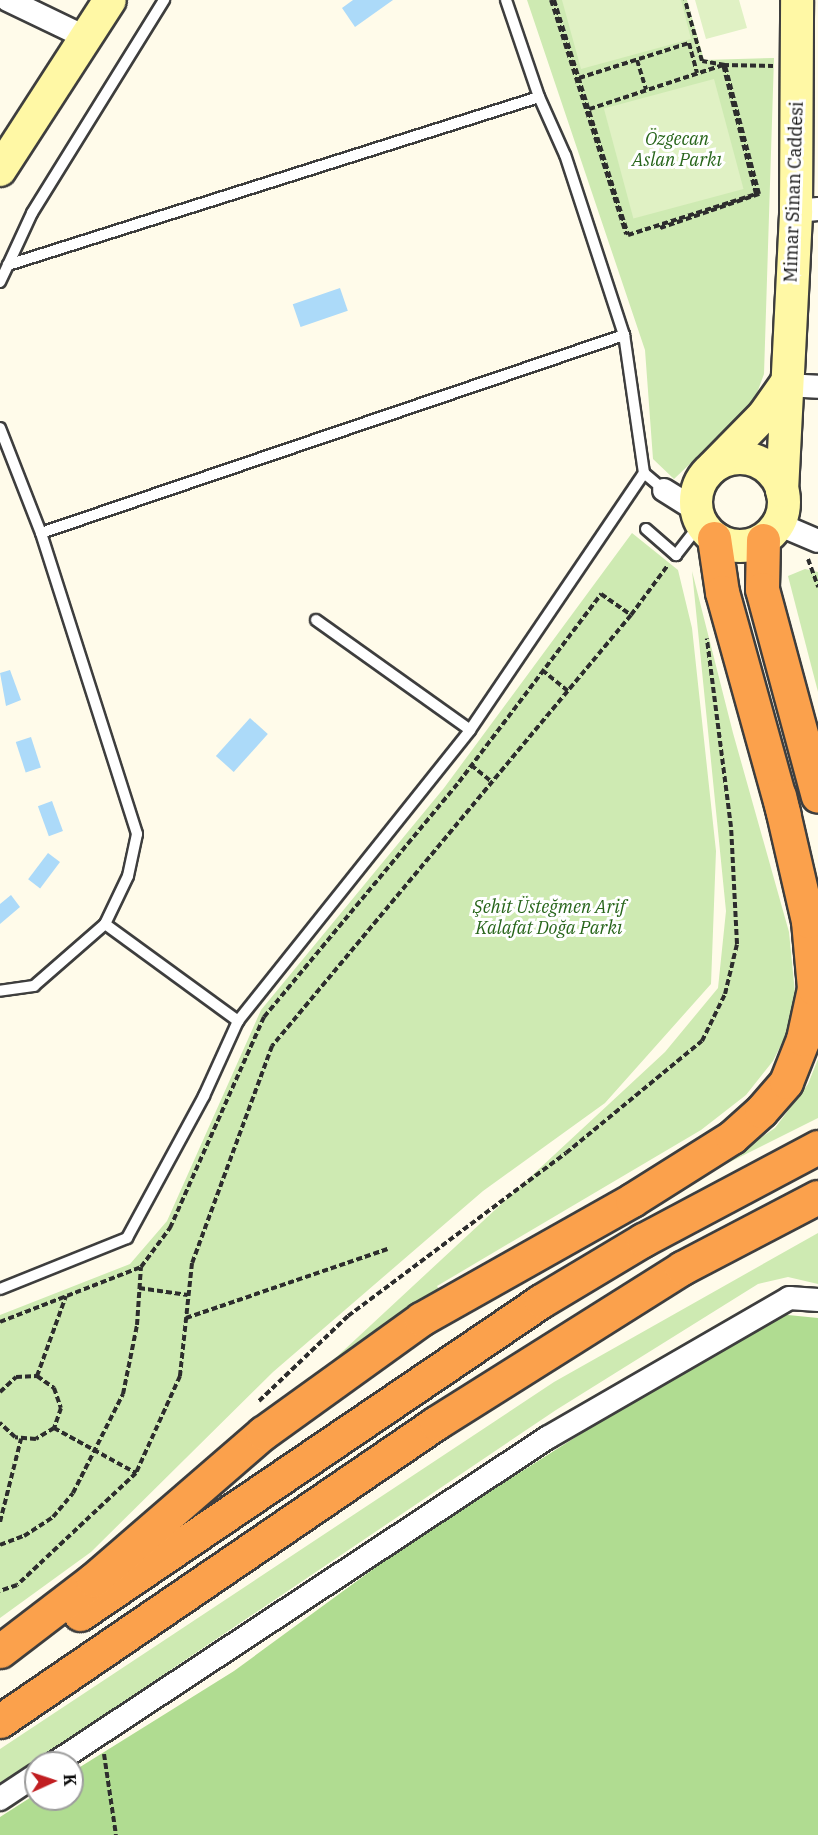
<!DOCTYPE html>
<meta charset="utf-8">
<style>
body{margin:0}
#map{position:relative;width:818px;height:1835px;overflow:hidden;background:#fffbea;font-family:"IBM Plex Serif",serif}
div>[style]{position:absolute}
.green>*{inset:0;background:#ceeab2}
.forest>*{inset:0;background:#b0dc91}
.pitch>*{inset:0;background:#e0f1c4;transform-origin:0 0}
.water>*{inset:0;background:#acdaf9;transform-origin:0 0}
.path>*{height:4px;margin-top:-2px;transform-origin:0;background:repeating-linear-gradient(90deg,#2d2d2d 0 6px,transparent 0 9px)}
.roads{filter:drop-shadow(2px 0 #3e3e3e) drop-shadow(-2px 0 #3e3e3e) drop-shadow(0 2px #3e3e3e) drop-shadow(0 -2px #3e3e3e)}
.service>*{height:10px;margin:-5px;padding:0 5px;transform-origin:5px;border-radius:5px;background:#fff}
.minor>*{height:22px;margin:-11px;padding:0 11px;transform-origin:11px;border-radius:11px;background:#fff}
.secondary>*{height:32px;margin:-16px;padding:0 16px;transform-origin:16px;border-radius:16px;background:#fff8a5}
.secondary>.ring{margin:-16px;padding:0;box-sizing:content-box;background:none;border:32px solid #fff8a5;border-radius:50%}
.motorway>*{height:33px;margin:-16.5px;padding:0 16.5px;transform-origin:16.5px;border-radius:16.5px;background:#fba14c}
span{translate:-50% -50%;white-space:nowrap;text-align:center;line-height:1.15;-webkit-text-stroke:6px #fff;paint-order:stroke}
.park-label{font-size:18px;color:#27651a;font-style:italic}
.street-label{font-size:18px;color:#0b0b0b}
.north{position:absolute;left:24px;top:1751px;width:60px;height:60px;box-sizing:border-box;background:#fff;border:2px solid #9d9d9d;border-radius:50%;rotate:87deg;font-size:16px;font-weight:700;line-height:24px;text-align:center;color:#0b0b0b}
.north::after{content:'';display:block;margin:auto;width:21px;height:27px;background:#c11e21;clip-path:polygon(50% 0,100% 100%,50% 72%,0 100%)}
</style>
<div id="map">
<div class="green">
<div style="clip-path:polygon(527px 0,687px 0,704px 60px,774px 58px,764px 374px,753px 404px,674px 479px,653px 459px,645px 350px)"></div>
<div style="clip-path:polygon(632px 533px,678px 570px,692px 628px,716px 851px,711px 984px,605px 1103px,483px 1191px,273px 1372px,91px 1552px,0 1618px,0 1315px,130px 1264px,167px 1221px,261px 1010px,444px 788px)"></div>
<div style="clip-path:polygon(805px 569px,818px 572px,818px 692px,788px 576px)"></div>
<div style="clip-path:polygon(692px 571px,733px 733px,789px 932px,797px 1013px,773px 1061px,746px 1095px,701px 1130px,437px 1286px,441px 1293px,315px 1377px,665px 1052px,718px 988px,726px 911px)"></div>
<div style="clip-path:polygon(818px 1059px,818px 1118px,708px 1173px,775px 1128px,808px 1084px)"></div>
<div style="clip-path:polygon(818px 1233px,818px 1284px,788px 1277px,758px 1284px,556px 1410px,0 1785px,0 1749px,554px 1382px)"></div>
</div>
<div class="forest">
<div style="clip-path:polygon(778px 1314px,818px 1318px,818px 1835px,0 1835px,0 1817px,36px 1794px,36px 1799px,72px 1799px,72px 1772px,234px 1671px,413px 1540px,718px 1347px)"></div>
</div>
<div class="pitch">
<div style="clip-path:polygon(562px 0,681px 0,691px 39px,581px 69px)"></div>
<div style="clip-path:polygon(695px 0,739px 0,747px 28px,706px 39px)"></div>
<div style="left:714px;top:79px;width:114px;height:114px;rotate:75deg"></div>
</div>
<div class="water">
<div style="clip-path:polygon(353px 0,393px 0,355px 27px,342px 8px)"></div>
<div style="left:340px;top:288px;width:24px;height:50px;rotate:71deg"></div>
<div style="clip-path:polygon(10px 670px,21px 700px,6px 706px,0 673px)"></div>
<div style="left:250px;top:718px;width:24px;height:51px;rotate:42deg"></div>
<div style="left:31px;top:737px;width:32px;height:16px;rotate:72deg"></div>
<div style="left:52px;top:801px;width:32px;height:15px;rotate:70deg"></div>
<div style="left:48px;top:853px;width:15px;height:33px;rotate:37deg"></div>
<div style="clip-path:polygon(11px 895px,20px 907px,0 924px,0 904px)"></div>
</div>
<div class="path">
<div style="left:551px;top:0;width:246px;rotate:72.2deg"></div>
<div style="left:554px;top:0;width:246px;rotate:72.5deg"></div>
<div style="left:628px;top:235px;width:134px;rotate:-17.8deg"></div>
<div style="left:756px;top:194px;width:133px;rotate:-104.3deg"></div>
<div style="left:723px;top:65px;width:141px;rotate:161.8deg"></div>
<div style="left:637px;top:60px;width:31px;rotate:73deg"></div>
<div style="left:723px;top:65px;width:50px;rotate:1.1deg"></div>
<div style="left:579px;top:78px;width:115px;rotate:-17.7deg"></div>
<div style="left:689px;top:43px;width:31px;rotate:75deg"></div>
<div style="left:660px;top:228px;width:105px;rotate:-19deg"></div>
<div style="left:759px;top:194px;width:133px;rotate:-104.8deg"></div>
<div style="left:725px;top:65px;width:23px;rotate:-170deg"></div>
<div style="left:702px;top:61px;width:63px;rotate:-105.6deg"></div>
<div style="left:808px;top:559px;width:30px;rotate:70deg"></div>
<div style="left:631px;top:615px;width:62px;rotate:-53.5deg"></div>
<div style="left:542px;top:670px;width:33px;rotate:39deg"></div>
<div style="left:471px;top:765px;width:27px;rotate:39deg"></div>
<div style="left:139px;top:1288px;width:49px;rotate:8.1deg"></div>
<div style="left:186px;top:1318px;width:213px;rotate:-18.9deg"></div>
<div style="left:0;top:1322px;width:151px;rotate:-21.3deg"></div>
<div style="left:141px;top:1267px;width:49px;rotate:-53.4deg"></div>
<div style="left:170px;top:1228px;width:231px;rotate:-66deg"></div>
<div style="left:264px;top:1017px;width:305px;rotate:-50.3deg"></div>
<div style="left:459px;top:782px;width:236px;rotate:-52.9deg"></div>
<div style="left:601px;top:594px;width:37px;rotate:35deg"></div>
<div style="left:631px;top:615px;width:561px;rotate:129.79deg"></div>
<div style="left:272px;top:1046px;width:231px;rotate:110.2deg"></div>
<div style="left:192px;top:1263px;width:114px;rotate:96.1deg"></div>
<div style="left:180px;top:1376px;width:107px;rotate:114.4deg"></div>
<div style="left:136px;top:1473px;width:163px;rotate:136.7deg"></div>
<div style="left:17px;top:1585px;width:18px;rotate:161deg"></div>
<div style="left:37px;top:1376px;width:85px;rotate:-70.1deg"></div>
<div style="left:0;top:1392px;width:22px;rotate:-43deg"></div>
<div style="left:16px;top:1377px;width:21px;rotate:-3deg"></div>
<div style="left:37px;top:1376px;width:21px;rotate:35deg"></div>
<div style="left:54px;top:1388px;width:21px;rotate:71deg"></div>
<div style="left:61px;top:1408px;width:21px;rotate:109deg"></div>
<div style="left:54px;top:1428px;width:21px;rotate:149deg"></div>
<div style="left:36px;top:1439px;width:21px;rotate:-175deg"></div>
<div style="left:15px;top:1437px;width:21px;rotate:-137deg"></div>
<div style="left:259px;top:1401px;width:123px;rotate:-43.7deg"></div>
<div style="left:348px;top:1316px;width:272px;rotate:-36.8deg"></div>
<div style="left:566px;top:1153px;width:176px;rotate:-39.5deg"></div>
<div style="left:702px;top:1041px;width:52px;rotate:-63.9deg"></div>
<div style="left:725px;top:994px;width:51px;rotate:-76.5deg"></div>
<div style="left:737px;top:944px;width:117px;rotate:-92.9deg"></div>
<div style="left:731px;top:827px;width:190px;rotate:-97.3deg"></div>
<div style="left:54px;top:1428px;width:94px;rotate:28.8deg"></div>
<div style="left:0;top:1522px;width:86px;rotate:-75.8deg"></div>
<div style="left:0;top:1545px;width:26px;rotate:-21deg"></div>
<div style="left:24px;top:1536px;width:35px;rotate:-33deg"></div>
<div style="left:53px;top:1517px;width:31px;rotate:-50deg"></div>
<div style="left:73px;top:1493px;width:111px;rotate:-63.2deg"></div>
<div style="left:123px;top:1394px;width:70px;rotate:-78.5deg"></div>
<div style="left:137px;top:1325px;width:58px;rotate:-86.1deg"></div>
<div style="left:104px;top:1754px;width:82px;rotate:81.6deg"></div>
</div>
<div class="roads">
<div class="service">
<div style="left:8px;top:265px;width:57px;rotate:-65.2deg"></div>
<div style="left:32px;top:213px;width:251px;rotate:-58.2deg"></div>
<div style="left:0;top:282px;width:19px;rotate:-65deg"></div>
<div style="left:8px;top:265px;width:557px;rotate:-17.56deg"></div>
<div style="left:0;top:428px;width:113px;rotate:68.7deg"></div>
<div style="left:41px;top:533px;width:316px;rotate:72.3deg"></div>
<div style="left:137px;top:834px;width:43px;rotate:102.1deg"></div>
<div style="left:128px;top:876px;width:53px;rotate:115.6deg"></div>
<div style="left:105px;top:924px;width:94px;rotate:138.9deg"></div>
<div style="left:34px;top:986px;width:34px;rotate:172deg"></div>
<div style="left:644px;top:473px;width:26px;rotate:40deg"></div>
<div style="left:646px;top:529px;width:40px;rotate:41deg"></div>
<div style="left:676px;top:555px;width:41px;rotate:-52deg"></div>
<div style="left:41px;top:533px;width:616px;rotate:-18.76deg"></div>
<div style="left:316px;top:620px;width:189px;rotate:35.5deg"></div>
<div style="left:105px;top:924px;width:165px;rotate:36.1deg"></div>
<div style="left:0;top:1289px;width:137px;rotate:-21.9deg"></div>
<div style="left:127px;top:1238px;width:162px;rotate:-61.5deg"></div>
<div style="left:204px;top:1096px;width:82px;rotate:-65.6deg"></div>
<div style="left:238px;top:1021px;width:372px;rotate:-51.4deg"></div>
<div style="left:470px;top:730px;width:310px;rotate:-55.9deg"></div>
<div style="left:644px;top:473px;width:139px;rotate:-98.2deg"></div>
<div style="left:624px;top:335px;width:189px;rotate:-108.1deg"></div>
<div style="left:565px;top:155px;width:64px;rotate:-114.1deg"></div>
<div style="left:539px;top:97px;width:102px;rotate:-108.8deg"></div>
</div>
<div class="minor">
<div style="left:8px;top:0;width:88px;rotate:25.7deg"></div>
<div style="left:796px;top:211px;width:22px;rotate:-5deg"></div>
<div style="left:785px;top:385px;width:33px;rotate:3deg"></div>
<div style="left:664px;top:490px;width:38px;rotate:32deg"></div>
<div style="left:778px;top:524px;width:43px;rotate:23deg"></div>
<div style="left:55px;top:1763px;width:590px;rotate:-33.45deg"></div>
<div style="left:547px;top:1438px;width:280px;rotate:-30deg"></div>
<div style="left:789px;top:1298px;width:29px;rotate:4deg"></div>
<div style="left:0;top:1799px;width:43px;rotate:-33.7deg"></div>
</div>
<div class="secondary">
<div style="left:0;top:170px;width:202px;rotate:-57.1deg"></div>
<div class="ring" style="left:696px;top:458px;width:56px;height:56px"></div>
<div style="left:713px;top:467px;width:73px;rotate:-45.6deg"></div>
<div style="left:764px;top:415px;width:37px;rotate:-55deg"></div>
<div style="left:782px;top:491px;width:280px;rotate:-87.1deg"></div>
<div style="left:796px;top:211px;width:211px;rotate:-89.7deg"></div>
</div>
<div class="motorway">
<div style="left:714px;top:538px;width:55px;rotate:81.6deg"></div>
<div style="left:722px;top:592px;width:231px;rotate:74.5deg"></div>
<div style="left:763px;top:540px;width:49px;rotate:91.2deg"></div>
<div style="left:762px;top:589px;width:214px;rotate:74.9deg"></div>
<div style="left:80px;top:1614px;width:557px;rotate:-34.17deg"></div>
<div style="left:541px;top:1301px;width:119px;rotate:-30.9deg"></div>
<div style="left:643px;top:1240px;width:198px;rotate:-28deg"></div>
<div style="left:0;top:1651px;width:117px;rotate:-37.4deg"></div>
<div style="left:93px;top:1580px;width:225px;rotate:-40.9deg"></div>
<div style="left:263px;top:1433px;width:195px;rotate:-35.8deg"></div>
<div style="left:421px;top:1319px;width:242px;rotate:-29.4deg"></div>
<div style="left:632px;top:1200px;width:118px;rotate:-32.2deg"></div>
<div style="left:732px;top:1137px;width:39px;rotate:-42deg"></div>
<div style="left:761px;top:1111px;width:38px;rotate:-49deg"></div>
<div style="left:786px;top:1082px;width:46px;rotate:-68.4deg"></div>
<div style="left:803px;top:1039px;width:52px;rotate:-77.8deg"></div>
<div style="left:814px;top:988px;width:67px;rotate:-95.1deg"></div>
<div style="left:808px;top:921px;width:129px;rotate:-103deg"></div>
<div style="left:0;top:1721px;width:528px;rotate:-34.35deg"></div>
<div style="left:436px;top:1423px;width:291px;rotate:-32.2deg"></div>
<div style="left:682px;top:1268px;width:153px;rotate:-27.6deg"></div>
</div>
</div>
<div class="park-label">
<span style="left:677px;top:150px">Özgecan<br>Aslan Parkı</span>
<span style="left:549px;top:918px">Şehit Üsteğmen Arif<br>Kalafat Doğa Parkı</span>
</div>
<div class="street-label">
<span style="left:794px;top:192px;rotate:-88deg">Mimar Sinan Caddesi</span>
</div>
<div class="north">K</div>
</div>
